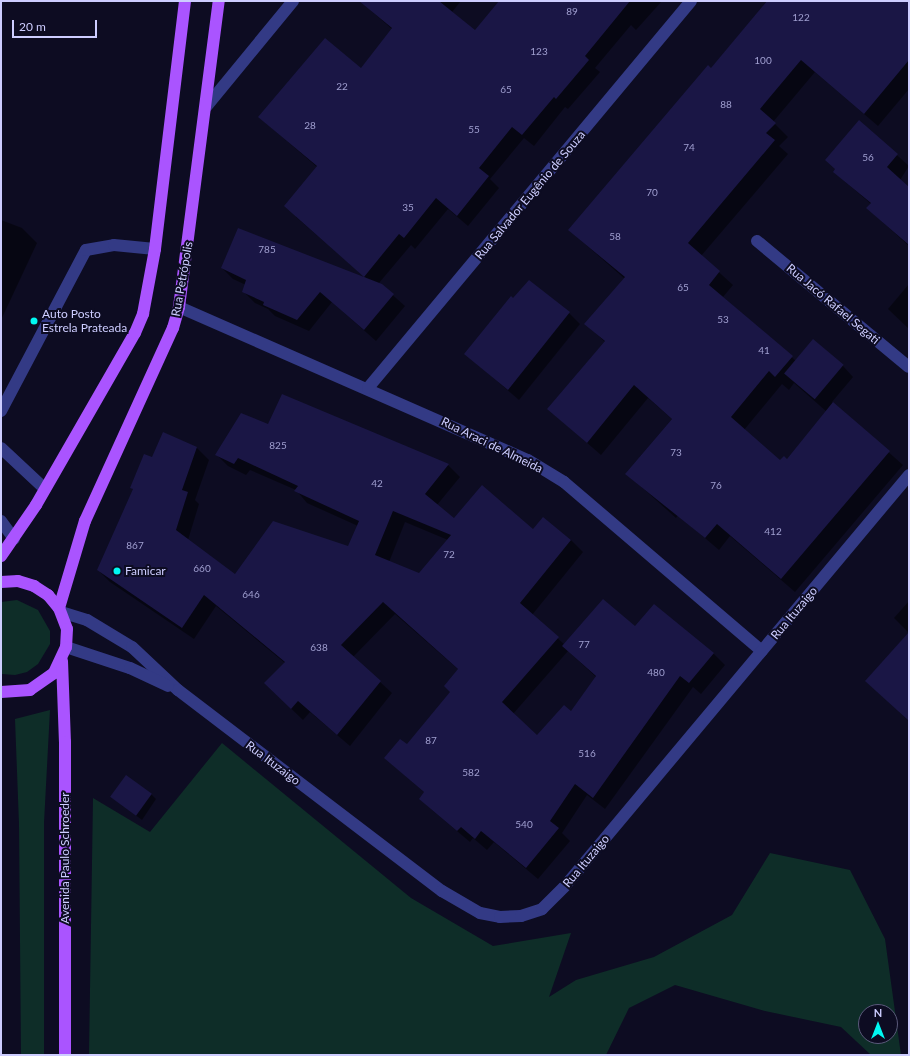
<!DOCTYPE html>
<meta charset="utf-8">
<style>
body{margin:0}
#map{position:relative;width:910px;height:1056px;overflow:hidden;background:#0d0c22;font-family:Lato,sans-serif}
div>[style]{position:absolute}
.green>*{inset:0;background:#0e2d28}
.shadow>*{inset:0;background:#0007}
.building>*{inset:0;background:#1a1645;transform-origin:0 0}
.minor>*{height:12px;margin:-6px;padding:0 6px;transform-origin:6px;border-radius:6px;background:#333a85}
.major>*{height:12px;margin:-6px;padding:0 6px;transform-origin:6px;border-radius:6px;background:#aa54ff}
.dots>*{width:11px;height:11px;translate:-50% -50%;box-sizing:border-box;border:2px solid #0d0c22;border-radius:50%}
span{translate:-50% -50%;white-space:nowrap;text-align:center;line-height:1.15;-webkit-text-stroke:4px #0d0c22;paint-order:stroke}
.number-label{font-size:10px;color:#a09fd0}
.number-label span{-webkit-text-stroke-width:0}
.street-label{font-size:12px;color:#cdcdff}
.poi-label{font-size:12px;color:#cdcdff}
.left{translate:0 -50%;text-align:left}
.frame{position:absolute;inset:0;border:2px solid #cdcdff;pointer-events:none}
.north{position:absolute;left:858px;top:1004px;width:40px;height:40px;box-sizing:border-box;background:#0d0c22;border:1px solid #5a597a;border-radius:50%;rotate:0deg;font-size:11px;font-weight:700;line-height:16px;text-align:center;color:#cdcdff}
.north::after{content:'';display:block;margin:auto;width:14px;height:18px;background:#00f8f2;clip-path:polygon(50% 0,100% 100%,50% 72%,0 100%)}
.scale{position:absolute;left:12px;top:20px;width:85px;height:18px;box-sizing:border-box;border:2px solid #cdcdff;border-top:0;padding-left:5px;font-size:12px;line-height:14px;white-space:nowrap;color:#cdcdff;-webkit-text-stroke:3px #0d0c22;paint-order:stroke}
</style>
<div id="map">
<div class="green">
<div style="clip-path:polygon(17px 600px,38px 610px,50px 631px,50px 644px,38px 664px,27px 672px,15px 675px,2px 674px,1px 602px)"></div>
<div style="clip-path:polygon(50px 710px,44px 823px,44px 1055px,21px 1055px,19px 824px,15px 719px)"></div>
<div style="clip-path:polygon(evenodd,222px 743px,411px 898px,493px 946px,571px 933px,549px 997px,576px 980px,654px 957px,732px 915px,770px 853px,850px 870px,885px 939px,901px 1055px,871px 1055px,841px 1027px,765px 1011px,675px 985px,629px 1008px,606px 1055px,89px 1055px,93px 798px,150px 832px,222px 743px,866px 1012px,890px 1012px,890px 1036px,866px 1036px,866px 1012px)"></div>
</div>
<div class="shadow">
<div style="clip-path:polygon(360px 1px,461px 1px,452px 12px,475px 31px,500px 1px,662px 1px,636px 30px,631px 25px,595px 68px,600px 72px,568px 109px,565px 107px,534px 146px,524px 138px,490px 179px,499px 188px,468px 226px,448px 209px,415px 249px,411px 245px,379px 283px,405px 306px,376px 341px,332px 302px,309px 331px,275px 316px,268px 309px,255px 303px,244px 292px,246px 285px,233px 279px,222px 268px,366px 278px,296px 217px,317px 167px,259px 117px,361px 70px,393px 30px)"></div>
<div style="clip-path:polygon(evenodd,767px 1px,909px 1px,909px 89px,878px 126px,815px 72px,773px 122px,788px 137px,779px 146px,788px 154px,701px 256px,733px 285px,723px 297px,796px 361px,843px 366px,853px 377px,832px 402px,903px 465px,795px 592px,730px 536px,719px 550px,678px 515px,676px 518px,626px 473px,672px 419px,648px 398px,601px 455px,548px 409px,605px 342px,586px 324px,625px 279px,569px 230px,711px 69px,767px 1px,794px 383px,827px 412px,787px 460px,781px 462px,744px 430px,782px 384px,789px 390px,794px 383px)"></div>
<div style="clip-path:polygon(859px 121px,909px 166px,900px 180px,909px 189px,909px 246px,867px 208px,871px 204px,834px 172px)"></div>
<div style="clip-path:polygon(1px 220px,22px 228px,37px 243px,1px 320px)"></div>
<div style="clip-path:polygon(909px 284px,909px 329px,888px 309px)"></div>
<div style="clip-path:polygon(513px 300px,569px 313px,580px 324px,519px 400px,466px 354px)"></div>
<div style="clip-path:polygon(evenodd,282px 395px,448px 465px,460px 477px,437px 505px,455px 519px,533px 530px,543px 518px,571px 540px,583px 552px,532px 615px,565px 645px,635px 627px,713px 653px,725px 665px,701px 694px,693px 687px,605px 809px,587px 795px,562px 833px,570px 841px,538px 879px,494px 842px,487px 850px,473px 838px,470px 842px,432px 810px,420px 799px,425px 793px,385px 758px,407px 746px,451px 692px,459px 670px,395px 614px,353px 657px,392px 693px,350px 746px,310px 712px,303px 720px,277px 695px,285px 663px,216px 606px,194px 639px,110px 582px,98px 570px,134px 490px,131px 487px,153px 459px,164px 433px,197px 448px,209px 460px,195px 500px,199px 504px,188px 540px,235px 575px,349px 548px,358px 526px,307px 503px,296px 490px,250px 470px,246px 475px,228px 466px,216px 454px,269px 426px,282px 395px,405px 522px,448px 540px,419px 574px,389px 562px,405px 522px,282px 395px,568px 651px,596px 677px,571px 712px,537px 736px,513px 714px,568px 651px)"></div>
<div style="clip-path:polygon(909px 601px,909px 633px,894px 618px)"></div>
<div style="clip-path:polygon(909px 633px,909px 721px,866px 681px)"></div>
<div style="clip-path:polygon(151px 794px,156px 799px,142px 820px,112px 797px)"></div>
</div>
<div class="building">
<div style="clip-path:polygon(359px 1px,439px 1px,475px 30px,499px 1px,630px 1px,585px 56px,589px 60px,556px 99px,554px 97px,522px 135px,512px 127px,479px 168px,489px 176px,457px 216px,436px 198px,404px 238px,399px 234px,364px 277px,382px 284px,394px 294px,364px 330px,320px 292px,297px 320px,263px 305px,264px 302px,242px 292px,246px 280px,221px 268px,238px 228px,364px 277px,284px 206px,317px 166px,258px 117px,325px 38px,361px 68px,392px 28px)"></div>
<div style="clip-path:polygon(767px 1px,909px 1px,909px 60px,864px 114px,801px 60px,760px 109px,776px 123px,766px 133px,775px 140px,688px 243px,720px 271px,709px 285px,793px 356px,775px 377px,769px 371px,731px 417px,780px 460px,784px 456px,787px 459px,833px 402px,890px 451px,781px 579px,717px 524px,705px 538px,625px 474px,672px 419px,634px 385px,587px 443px,547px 409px,605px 341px,584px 324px,625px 277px,568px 230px,708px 65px,711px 68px)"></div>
<div style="clip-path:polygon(859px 120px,898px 154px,887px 167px,909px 187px,909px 245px,866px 208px,871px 203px,833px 172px,835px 169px,825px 160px)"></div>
<div style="clip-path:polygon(529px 280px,570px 312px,508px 390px,464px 354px,511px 296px,513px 298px)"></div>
<div style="left:813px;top:339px;width:40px;height:45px;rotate:40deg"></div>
<div style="clip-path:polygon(evenodd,282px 394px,449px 464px,425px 494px,454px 518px,482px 485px,533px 529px,543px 517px,571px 540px,520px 603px,559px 637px,502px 702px,537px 735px,564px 705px,571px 711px,596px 676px,562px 646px,603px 599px,635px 626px,654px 604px,714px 653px,689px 683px,680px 676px,593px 798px,575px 784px,550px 821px,559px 828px,526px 868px,481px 831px,475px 839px,461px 827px,457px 831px,419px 799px,424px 792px,384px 758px,400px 739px,407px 744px,450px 692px,444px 686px,458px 669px,383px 602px,341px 645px,381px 681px,337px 735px,298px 701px,291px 709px,264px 683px,285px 662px,204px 595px,182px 628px,97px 570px,133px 489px,130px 488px,144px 454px,152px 457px,163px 432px,197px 447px,182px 490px,188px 492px,176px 530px,235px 574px,273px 521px,348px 546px,359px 521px,294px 491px,298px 486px,238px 458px,234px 464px,215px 455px,241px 413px,268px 424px,282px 394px,393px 511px,451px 535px,419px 573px,375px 555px,393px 511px)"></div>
<div style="clip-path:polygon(909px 632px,909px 721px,865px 681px)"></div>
<div style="left:126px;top:775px;width:32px;height:27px;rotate:36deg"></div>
</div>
<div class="minor">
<div style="left:206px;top:107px;width:137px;rotate:-50.6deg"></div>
<div style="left:757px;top:241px;width:197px;rotate:39.7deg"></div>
<div style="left:179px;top:307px;width:381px;rotate:23.7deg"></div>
<div style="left:528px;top:460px;width:42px;rotate:31.4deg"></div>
<div style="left:564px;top:482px;width:260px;rotate:40.5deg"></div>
<div style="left:368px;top:388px;width:504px;rotate:-50.15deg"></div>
<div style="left:1px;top:411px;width:182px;rotate:-62.2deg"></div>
<div style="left:86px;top:250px;width:28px;rotate:-10deg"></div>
<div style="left:114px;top:245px;width:41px;rotate:5.6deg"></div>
<div style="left:1px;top:448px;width:60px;rotate:43deg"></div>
<div style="left:1px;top:521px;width:22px;rotate:54deg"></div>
<div style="left:61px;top:612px;width:27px;rotate:17deg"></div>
<div style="left:87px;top:620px;width:52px;rotate:31deg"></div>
<div style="left:132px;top:647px;width:63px;rotate:43.1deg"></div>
<div style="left:178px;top:690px;width:332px;rotate:37.3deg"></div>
<div style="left:442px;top:891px;width:44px;rotate:30.1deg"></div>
<div style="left:480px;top:913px;width:20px;rotate:11deg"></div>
<div style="left:500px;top:917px;width:21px;rotate:-3deg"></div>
<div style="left:521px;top:916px;width:22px;rotate:-18deg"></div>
<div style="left:542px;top:909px;width:33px;rotate:-45deg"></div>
<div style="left:565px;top:886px;width:536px;rotate:-50.07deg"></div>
<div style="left:66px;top:647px;width:67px;rotate:18.2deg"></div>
<div style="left:130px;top:668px;width:42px;rotate:25.3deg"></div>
</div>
<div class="major">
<div style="left:1px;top:556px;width:62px;rotate:-55.5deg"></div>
<div style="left:36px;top:505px;width:198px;rotate:-60.1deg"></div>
<div style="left:135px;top:333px;width:21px;rotate:-67deg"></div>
<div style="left:143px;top:314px;width:66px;rotate:-79.5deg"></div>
<div style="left:155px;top:249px;width:250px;rotate:-83.1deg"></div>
<div style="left:1px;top:582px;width:17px;rotate:-3deg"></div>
<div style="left:18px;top:581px;width:17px;rotate:17deg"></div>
<div style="left:34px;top:586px;width:17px;rotate:33deg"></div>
<div style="left:48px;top:595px;width:17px;rotate:50deg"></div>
<div style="left:59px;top:608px;width:22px;rotate:69deg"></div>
<div style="left:67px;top:629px;width:18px;rotate:93deg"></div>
<div style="left:66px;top:647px;width:29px;rotate:115deg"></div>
<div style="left:54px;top:673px;width:29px;rotate:145deg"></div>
<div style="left:30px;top:690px;width:29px;rotate:176deg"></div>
<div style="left:59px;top:608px;width:91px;rotate:-73.4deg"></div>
<div style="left:85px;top:521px;width:212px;rotate:-65.5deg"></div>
<div style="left:173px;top:328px;width:22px;rotate:-74deg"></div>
<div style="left:179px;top:307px;width:309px;rotate:-82.6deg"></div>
<div style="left:62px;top:661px;width:81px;rotate:87.9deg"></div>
<div style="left:65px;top:742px;width:313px;rotate:90deg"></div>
</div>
<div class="dots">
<div style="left:34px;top:321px;background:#00f8f2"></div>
<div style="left:117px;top:571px;background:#00f8f2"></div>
</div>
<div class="number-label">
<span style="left:572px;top:12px">89</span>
<span style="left:801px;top:18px">122</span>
<span style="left:539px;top:52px">123</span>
<span style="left:763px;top:61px">100</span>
<span style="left:342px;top:87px">22</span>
<span style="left:506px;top:90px">65</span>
<span style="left:726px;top:105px">88</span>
<span style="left:310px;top:126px">28</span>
<span style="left:474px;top:130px">55</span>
<span style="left:689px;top:148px">74</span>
<span style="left:868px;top:158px">56</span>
<span style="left:652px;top:193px">70</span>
<span style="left:408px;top:208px">35</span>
<span style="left:615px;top:237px">58</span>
<span style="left:267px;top:250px">785</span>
<span style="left:683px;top:288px">65</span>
<span style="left:723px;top:320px">53</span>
<span style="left:764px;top:351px">41</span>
<span style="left:278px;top:446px">825</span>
<span style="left:676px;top:453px">73</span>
<span style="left:377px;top:484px">42</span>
<span style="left:716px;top:486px">76</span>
<span style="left:773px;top:532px">412</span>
<span style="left:135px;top:546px">867</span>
<span style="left:449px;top:555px">72</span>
<span style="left:202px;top:569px">660</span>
<span style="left:251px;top:595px">646</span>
<span style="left:584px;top:645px">77</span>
<span style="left:319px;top:648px">638</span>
<span style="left:656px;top:673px">480</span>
<span style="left:431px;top:741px">87</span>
<span style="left:587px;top:754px">516</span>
<span style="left:471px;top:773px">582</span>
<span style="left:524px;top:825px">540</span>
</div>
<div class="street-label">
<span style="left:530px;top:195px;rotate:-50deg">Rua Salvador Eugênio de Souza</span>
<span style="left:182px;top:279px;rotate:-80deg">Rua Petrópolis</span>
<span style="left:833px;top:304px;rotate:40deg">Rua Jacó Rafael Segati</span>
<span style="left:492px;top:445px;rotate:26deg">Rua Araci de Almeida</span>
<span style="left:794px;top:613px;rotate:-50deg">Rua Ituzaigo</span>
<span style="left:273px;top:763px;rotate:37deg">Rua Ituzaigo</span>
<span style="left:65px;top:858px;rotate:-90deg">Avenida Paulo Schroeder</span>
<span style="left:586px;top:861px;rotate:-50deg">Rua Ituzaigo</span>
</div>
<div class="poi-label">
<span class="left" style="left:42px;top:321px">Auto Posto<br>Estrela Prateada</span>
<span class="left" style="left:125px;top:571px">Famicar</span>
</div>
<div class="frame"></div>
<div class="north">N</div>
<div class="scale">20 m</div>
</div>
